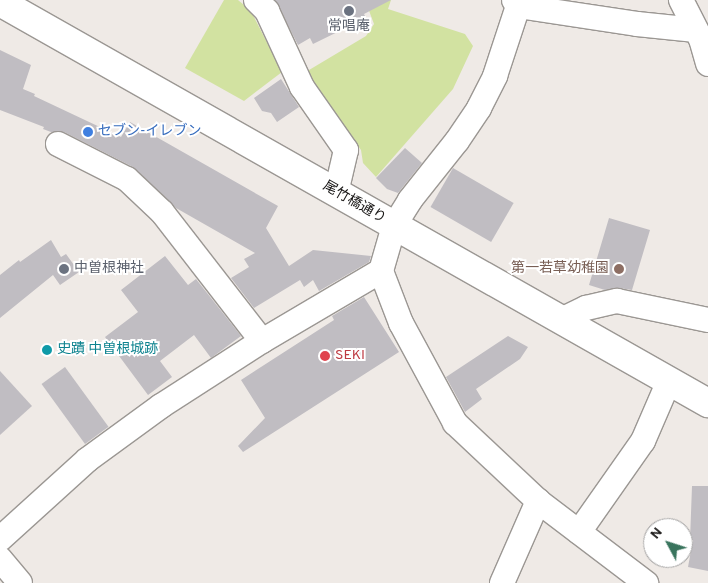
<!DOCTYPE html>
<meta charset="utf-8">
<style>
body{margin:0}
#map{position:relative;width:708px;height:583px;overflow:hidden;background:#efeae6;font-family:Overpass,"Noto Sans JP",sans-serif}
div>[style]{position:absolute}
.green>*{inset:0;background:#d2e2a1}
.building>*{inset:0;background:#c0bdc2;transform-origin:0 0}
.roads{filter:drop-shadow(1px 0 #9b9793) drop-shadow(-1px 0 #9b9793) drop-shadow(0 1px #9b9793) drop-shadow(0 -1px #9b9793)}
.street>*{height:24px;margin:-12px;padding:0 12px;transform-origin:12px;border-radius:12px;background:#fff}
.secondary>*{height:28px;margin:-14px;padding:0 14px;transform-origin:14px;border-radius:14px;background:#fff}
.dots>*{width:14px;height:14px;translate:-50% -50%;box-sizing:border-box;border:2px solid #fff;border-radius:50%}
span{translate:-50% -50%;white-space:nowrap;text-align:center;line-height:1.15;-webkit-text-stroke:4px #fff;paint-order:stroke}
.worship-label{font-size:14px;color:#5b616d}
.left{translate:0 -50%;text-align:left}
.shop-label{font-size:14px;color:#366cbe}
.street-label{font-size:14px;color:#171514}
.education-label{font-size:14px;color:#785e54}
.right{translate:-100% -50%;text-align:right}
.culture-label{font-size:14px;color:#0d838f}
.health-label{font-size:14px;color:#be3a42}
.north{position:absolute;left:643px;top:518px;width:50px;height:50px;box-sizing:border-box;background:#fff;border:1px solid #a2a1a1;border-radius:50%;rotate:310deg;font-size:14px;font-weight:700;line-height:20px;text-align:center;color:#171514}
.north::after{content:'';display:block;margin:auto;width:18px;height:22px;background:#39745d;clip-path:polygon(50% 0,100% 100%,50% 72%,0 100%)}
</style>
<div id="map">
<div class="green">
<div style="clip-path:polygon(224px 0,238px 0,251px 11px,282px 72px,244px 101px,185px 68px)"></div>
<div style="clip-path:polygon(365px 0,391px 0,388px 9px,465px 34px,473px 46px,453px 89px,376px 177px,363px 163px,361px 150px,304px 73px,366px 36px,374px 24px)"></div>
</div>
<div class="building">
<div style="clip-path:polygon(275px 0,391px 0,364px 14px,366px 18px,313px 44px,310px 38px,298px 45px)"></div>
<div style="clip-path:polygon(0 50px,31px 65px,23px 89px,35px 94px,34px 96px,121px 137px,130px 122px,278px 206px,266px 228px,289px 266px,313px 250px,371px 256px,369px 262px,319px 291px,313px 280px,304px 287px,300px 280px,254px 308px,231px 278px,249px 267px,244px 259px,255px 253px,176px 208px,133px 167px,64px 132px,51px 132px,43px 129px,44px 127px,0 110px)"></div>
<div style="clip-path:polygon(281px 79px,299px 107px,277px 122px,271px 113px,262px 111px,254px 98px)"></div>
<div style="clip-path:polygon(405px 148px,422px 163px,398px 193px,387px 189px,376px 178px)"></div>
<div style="left:453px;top:168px;width:70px;height:45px;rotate:30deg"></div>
<div style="clip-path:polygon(609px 218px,650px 230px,632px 290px,619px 288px,605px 290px,589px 285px)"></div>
<div style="clip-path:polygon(51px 240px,61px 257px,66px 254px,79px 272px,60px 285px,53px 275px,0 318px,0 275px,19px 260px,20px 262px)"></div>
<div style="clip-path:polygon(165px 256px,188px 285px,196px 279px,241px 336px,211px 358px,194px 335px,160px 361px,172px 377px,148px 395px,105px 337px,138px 312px,121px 290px)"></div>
<div style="clip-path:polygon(364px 297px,399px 352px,243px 452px,238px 446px,265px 418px,241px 380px,334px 320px,332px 316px)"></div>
<div style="clip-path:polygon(508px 336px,528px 347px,520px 359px,476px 389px,482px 399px,465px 412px,446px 377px)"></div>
<div style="left:65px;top:367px;width:74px;height:29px;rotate:54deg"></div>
<div style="clip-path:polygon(0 371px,32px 406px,0 435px)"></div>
<div style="clip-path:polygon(692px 486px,708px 486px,708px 571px,688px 567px,693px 540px,690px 540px)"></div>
</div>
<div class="roads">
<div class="street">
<div style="left:256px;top:0;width:16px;rotate:45deg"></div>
<div style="left:267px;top:11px;width:84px;rotate:65.3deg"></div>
<div style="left:302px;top:87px;width:77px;rotate:55.1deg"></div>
<div style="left:346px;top:150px;width:44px;rotate:103.1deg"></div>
<div style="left:681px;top:0;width:44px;rotate:62.9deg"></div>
<div style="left:701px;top:39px;width:26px;rotate:74deg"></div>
<div style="left:518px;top:6px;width:120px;rotate:8.6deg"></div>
<div style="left:637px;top:24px;width:59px;rotate:5.8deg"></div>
<div style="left:58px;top:144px;width:77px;rotate:26.9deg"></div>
<div style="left:127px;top:179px;width:48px;rotate:43.3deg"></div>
<div style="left:162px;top:212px;width:163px;rotate:52.2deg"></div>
<div style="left:381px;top:271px;width:56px;rotate:69deg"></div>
<div style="left:401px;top:323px;width:114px;rotate:61.6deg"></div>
<div style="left:455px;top:423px;width:114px;rotate:43.2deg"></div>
<div style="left:538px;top:501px;width:136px;rotate:37.2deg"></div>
<div style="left:561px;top:320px;width:28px;rotate:-26deg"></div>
<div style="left:586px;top:308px;width:32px;rotate:-13deg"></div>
<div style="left:617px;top:301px;width:93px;rotate:11.8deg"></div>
<div style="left:579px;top:532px;width:111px;rotate:-54.9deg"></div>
<div style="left:643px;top:441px;width:65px;rotate:-66.6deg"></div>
<div style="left:0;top:539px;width:118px;rotate:-42.2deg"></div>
<div style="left:87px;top:460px;width:92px;rotate:-36.1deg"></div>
<div style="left:161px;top:406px;width:120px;rotate:-32.8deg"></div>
<div style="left:262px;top:341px;width:138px;rotate:-30.5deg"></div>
<div style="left:381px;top:271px;width:47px;rotate:-73.9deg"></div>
<div style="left:394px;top:226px;width:31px;rotate:-58deg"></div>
<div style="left:410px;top:200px;width:75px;rotate:-51.5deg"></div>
<div style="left:457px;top:141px;width:40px;rotate:-56deg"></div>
<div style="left:479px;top:108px;width:36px;rotate:-63deg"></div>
<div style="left:495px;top:76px;width:74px;rotate:-71.8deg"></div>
<div style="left:518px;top:6px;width:7px;rotate:-124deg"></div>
<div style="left:0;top:559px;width:31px;rotate:50deg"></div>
<div style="left:502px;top:583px;width:90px;rotate:-66.3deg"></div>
</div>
<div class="secondary">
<div style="left:0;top:2px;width:814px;rotate:29.53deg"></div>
</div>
</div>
<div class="dots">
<div style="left:349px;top:11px;background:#6b7280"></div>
<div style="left:88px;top:132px;background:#3f7fe0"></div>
<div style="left:64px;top:269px;background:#6b7280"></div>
<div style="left:619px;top:269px;background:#8d6e63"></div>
<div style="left:47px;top:350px;background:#0f9aa8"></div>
<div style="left:325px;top:356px;background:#e0444e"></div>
</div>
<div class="worship-label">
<span style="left:349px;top:27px">常唱庵</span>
<span class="left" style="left:74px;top:269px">中曽根神社</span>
</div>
<div class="shop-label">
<span class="left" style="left:98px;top:132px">セブン-イレブン</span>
</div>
<div class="street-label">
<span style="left:354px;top:203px;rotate:30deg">尾竹橋通り</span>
</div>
<div class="education-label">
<span class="right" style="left:609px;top:269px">第一若草幼稚園</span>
</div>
<div class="culture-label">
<span class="left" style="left:57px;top:350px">史蹟 中曽根城跡</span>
</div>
<div class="health-label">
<span class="left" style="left:335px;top:356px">SEKI</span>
</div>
<div class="north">N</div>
</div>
